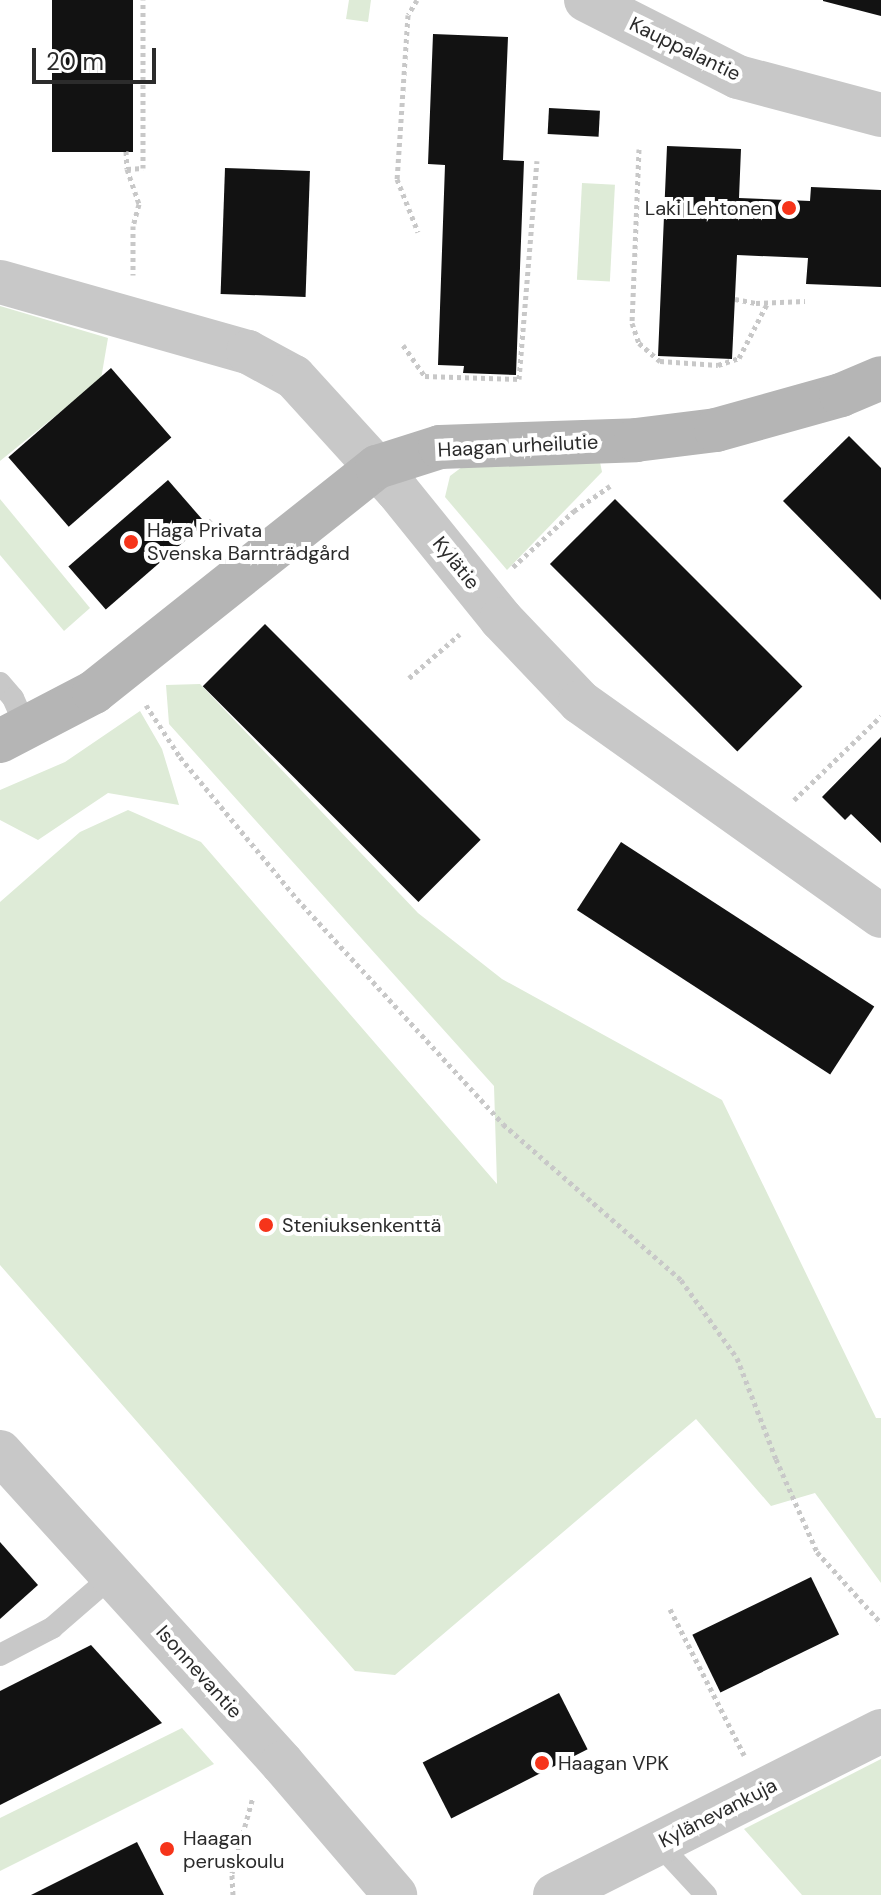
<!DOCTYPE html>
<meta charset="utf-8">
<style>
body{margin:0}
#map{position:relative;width:881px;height:1895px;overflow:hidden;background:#fff;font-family:"DM Sans",sans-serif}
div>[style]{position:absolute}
.green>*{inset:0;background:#deebd7;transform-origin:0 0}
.building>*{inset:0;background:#121212;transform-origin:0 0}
.path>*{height:5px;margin-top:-2.5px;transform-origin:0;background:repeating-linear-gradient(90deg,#c8c8c8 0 4px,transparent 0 8px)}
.lane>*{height:22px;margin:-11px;padding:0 11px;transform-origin:11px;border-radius:11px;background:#c8c8c8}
.street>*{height:44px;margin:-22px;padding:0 22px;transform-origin:22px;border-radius:22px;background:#c8c8c8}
.secondary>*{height:44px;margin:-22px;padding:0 22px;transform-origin:22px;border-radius:22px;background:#b5b5b5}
.dots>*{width:22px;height:22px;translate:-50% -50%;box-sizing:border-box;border:4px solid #fff;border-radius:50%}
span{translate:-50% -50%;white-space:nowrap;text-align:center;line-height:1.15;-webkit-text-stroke:8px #fff;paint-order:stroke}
.street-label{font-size:20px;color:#2b2b2b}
.poi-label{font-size:20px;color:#2b2b2b}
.right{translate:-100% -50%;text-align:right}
.left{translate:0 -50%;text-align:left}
.scale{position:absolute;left:32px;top:48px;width:124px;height:36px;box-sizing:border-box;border:4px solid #2b2b2b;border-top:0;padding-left:10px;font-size:24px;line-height:28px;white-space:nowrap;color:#2b2b2b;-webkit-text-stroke:6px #fff;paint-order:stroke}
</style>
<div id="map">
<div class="green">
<div style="clip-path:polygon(349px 0,371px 0,368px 22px,346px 19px)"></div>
<div style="left:582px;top:183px;width:33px;height:97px;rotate:3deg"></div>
<div style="clip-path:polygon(0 306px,108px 338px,101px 379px,0 461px)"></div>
<div style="clip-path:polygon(600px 462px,602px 472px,507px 570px,445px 497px,450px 476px,462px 467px)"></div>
<div style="clip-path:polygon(0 499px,90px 608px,64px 631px,0 555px)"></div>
<div style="clip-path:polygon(200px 684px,418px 913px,502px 979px,722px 1100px,876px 1418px,881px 1418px,881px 1583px,815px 1493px,771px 1506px,696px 1419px,395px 1675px,355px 1671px,0 1265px,0 902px,80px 832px,128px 810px,201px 842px,497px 1184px,494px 1086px,169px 724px,166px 685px)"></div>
<div style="clip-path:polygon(140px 711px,162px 749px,179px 805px,108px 793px,38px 840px,0 820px,0 790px,65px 762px)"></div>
<div style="clip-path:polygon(182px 1728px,214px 1764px,0 1871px,0 1818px)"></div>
<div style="clip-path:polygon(881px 1759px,881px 1895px,802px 1895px,744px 1829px)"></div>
</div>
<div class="building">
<div style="left:52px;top:0;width:81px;height:152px"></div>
<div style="clip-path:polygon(881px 0,881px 16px,823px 1px,823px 0)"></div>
<div style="clip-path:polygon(433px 34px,508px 37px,503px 160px,524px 161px,516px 375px,463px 373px,464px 366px,438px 365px,445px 165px,428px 164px)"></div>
<div style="left:549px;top:108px;width:51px;height:26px;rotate:3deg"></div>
<div style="clip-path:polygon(667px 146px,741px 149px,739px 198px,810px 201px,811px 187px,881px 190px,881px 287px,806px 284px,808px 258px,737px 255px,732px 359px,658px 356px)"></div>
<div style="left:225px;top:168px;width:85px;height:126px;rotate:2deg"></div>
<div style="left:111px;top:368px;width:92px;height:136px;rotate:49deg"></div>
<div style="clip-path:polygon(849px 436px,881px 468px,881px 600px,783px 501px)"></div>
<div style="left:168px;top:480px;width:57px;height:132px;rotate:49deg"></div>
<div style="left:615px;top:499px;width:265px;height:92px;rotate:45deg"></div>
<div style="left:265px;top:624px;width:305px;height:88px;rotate:45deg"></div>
<div style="clip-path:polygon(881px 737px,881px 843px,851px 814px,845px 820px,822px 797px)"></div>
<div style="left:621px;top:842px;width:302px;height:81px;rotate:33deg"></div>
<div style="clip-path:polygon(0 1542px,38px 1585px,0 1619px)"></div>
<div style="left:811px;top:1577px;width:64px;height:132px;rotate:64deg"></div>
<div style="clip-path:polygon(91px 1645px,162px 1723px,0 1805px,0 1691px)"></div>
<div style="left:559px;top:1693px;width:63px;height:153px;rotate:63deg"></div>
<div style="clip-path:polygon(137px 1842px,164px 1895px,31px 1895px)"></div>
</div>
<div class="path">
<div style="left:417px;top:0;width:17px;rotate:121deg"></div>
<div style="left:408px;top:15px;width:164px;rotate:93.8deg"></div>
<div style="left:397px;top:179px;width:57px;rotate:68.4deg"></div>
<div style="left:639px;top:149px;width:174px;rotate:92.3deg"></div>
<div style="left:632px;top:323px;width:21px;rotate:71deg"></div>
<div style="left:639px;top:343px;width:28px;rotate:41deg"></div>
<div style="left:660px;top:361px;width:58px;rotate:3.9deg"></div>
<div style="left:718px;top:365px;width:22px;rotate:-18deg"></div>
<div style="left:739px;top:358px;width:63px;rotate:-62.6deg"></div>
<div style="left:126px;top:151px;width:18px;rotate:87deg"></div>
<div style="left:127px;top:169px;width:37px;rotate:71deg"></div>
<div style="left:139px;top:204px;width:23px;rotate:105deg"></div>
<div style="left:133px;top:226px;width:49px;rotate:90deg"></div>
<div style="left:127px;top:169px;width:16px;rotate:-4deg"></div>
<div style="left:143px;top:168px;width:168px;rotate:-90deg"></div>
<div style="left:735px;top:299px;width:21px;rotate:11deg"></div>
<div style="left:756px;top:303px;width:49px;rotate:-2.3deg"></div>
<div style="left:403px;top:345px;width:38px;rotate:55deg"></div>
<div style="left:425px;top:376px;width:94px;rotate:1.8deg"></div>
<div style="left:519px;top:379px;width:219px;rotate:-85.3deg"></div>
<div style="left:208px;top:520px;width:23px;rotate:49deg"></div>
<div style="left:513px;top:567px;width:83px;rotate:-42.6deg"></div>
<div style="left:574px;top:511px;width:44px;rotate:-34.8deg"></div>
<div style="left:409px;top:678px;width:67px;rotate:-40.8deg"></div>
<div style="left:146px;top:705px;width:62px;rotate:56.8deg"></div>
<div style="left:180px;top:757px;width:184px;rotate:50.5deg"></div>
<div style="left:297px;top:899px;width:305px;rotate:47.5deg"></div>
<div style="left:503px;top:1124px;width:237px;rotate:41.2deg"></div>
<div style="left:681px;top:1280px;width:96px;rotate:54.3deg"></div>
<div style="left:737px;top:1358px;width:108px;rotate:68.9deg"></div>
<div style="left:776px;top:1459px;width:102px;rotate:66.2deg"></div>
<div style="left:817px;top:1552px;width:96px;rotate:48deg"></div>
<div style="left:794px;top:800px;width:121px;rotate:-44deg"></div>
<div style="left:670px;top:1609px;width:164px;rotate:63.1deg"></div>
<div style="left:233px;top:1895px;width:22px;rotate:-93deg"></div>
<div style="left:232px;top:1873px;width:79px;rotate:-74.6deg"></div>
</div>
<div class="lane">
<div style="left:0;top:683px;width:20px;rotate:49deg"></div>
<div style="left:13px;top:698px;width:35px;rotate:66deg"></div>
<div style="left:0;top:1655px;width:59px;rotate:-27.4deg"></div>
<div style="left:52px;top:1628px;width:79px;rotate:-40.9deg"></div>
<div style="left:658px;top:1843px;width:71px;rotate:47.3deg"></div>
</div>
<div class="street">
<div style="left:586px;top:0;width:170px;rotate:26.9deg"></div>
<div style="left:738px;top:77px;width:148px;rotate:14.9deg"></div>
<div style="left:0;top:282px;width:258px;rotate:15.8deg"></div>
<div style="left:248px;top:352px;width:52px;rotate:28.5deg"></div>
<div style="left:294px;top:377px;width:153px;rotate:47.7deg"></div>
<div style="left:397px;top:490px;width:166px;rotate:51.1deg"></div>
<div style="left:501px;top:619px;width:115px;rotate:46.4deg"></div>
<div style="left:580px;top:702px;width:369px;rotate:35.4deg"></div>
<div style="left:0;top:1452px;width:420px;rotate:47.8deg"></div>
<div style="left:282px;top:1763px;width:174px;rotate:49.4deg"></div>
<div style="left:555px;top:1895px;width:365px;rotate:-26.7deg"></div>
</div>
<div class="secondary">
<div style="left:0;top:741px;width:106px;rotate:-27.5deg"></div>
<div style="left:94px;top:692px;width:362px;rotate:-38.5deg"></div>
<div style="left:377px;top:467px;width:66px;rotate:-17.6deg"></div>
<div style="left:440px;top:447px;width:196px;rotate:-2deg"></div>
<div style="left:636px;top:440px;width:81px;rotate:-7.1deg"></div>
<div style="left:716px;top:430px;width:130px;rotate:-15.6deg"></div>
<div style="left:841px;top:395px;width:43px;rotate:-23deg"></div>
</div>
<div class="dots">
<div style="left:789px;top:208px;background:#f6341a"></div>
<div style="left:131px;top:542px;background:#f6341a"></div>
<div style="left:266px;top:1225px;background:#f6341a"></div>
<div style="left:542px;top:1763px;background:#f6341a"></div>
<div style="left:167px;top:1849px;background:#f6341a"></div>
</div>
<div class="street-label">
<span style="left:685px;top:49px;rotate:26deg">Kauppalantie</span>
<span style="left:518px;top:446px;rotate:-3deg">Haagan urheilutie</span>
<span style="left:456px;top:563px;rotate:51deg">Kylätie</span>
<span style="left:199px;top:1672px;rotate:48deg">Isonnevantie</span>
<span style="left:718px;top:1813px;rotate:-27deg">Kylänevankuja</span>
</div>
<div class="poi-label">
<span class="right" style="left:773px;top:208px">Laki Lehtonen</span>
<span class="left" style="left:147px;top:542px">Haga Privata<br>Svenska Barnträdgård</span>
<span class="left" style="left:282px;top:1225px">Steniuksenkenttä</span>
<span class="left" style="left:558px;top:1763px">Haagan VPK</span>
<span class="left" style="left:183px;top:1850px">Haagan<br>peruskoulu</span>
</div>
<div class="scale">20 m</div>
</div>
